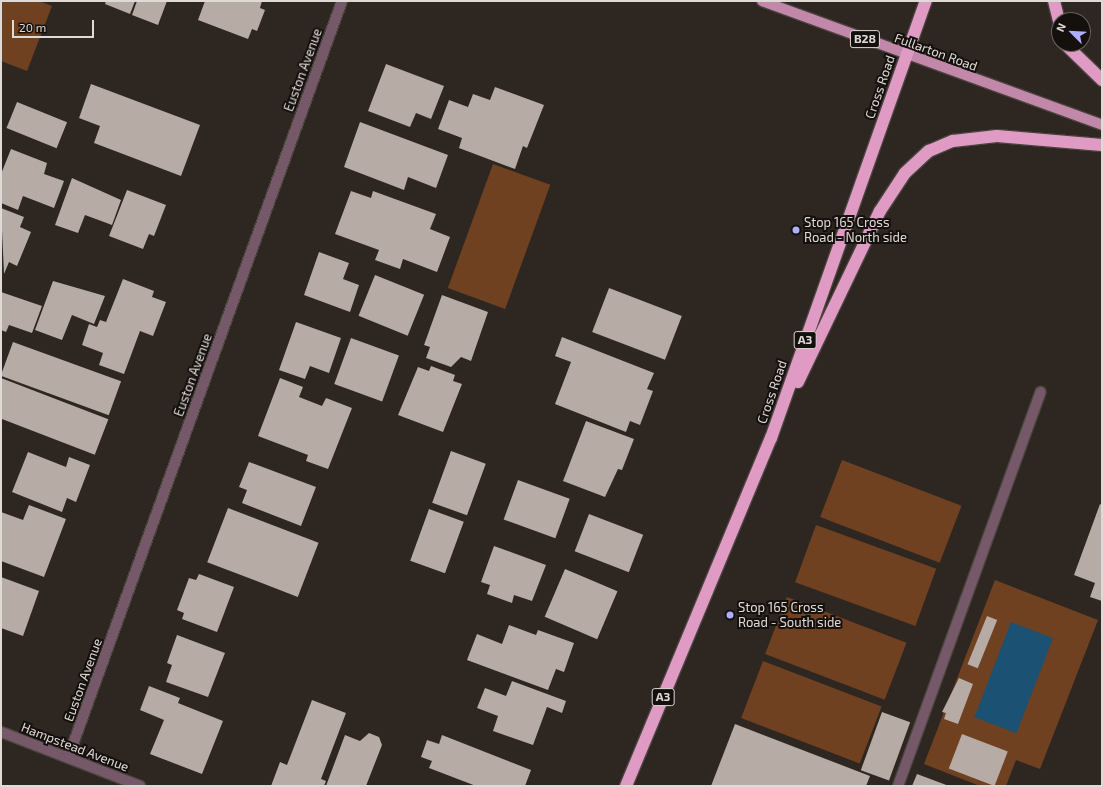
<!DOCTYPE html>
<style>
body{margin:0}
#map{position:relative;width:1103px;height:787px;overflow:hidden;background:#2e2621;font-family:"Exo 2",sans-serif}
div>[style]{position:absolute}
.green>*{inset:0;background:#704121;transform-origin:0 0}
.water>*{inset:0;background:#1b5172;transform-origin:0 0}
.building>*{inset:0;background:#b6aba5;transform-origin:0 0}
.roads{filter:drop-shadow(1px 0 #4a433e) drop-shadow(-1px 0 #4a433e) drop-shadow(0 1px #4a433e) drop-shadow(0 -1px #4a433e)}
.minor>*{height:10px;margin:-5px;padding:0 5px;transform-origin:5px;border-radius:5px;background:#755969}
.major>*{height:10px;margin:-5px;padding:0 5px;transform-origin:5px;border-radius:5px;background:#c288aa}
.highway>*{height:12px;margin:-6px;padding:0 6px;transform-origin:6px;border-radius:6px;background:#e09bc4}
.dots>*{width:11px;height:11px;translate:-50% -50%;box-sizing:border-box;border:2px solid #14100e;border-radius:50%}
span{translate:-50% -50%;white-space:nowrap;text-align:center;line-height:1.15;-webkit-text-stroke:4px #14100e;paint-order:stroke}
.shield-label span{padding:1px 3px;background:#14100e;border:1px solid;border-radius:3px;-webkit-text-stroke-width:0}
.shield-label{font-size:12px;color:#e0dad6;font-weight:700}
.street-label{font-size:13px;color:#e0dad6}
.poi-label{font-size:13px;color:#e0dad6}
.left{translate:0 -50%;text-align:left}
.frame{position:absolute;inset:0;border:2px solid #e0dad6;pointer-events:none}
.north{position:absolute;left:1051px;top:12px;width:40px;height:40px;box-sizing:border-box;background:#14100e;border:1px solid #66615e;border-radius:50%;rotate:294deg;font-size:11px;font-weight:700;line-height:16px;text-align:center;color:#e0dad6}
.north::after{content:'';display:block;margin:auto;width:14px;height:18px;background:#aeaefa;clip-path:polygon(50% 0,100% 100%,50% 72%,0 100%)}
.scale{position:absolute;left:12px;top:20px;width:82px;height:18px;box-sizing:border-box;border:2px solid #e0dad6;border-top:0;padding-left:5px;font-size:12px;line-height:14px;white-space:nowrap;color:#e0dad6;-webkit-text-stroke:3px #14100e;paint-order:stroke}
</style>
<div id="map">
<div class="green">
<div style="clip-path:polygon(1px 1px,39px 1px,52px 6px,27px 71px,1px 61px)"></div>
<div style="left:493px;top:164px;width:61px;height:132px;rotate:20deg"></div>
<div style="left:842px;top:460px;width:128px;height:61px;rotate:21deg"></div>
<div style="left:816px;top:525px;width:128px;height:61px;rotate:20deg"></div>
<div style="clip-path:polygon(995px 580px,1098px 620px,1040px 769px,1016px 760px,1006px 786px,980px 786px,924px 764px)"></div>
<div style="left:787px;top:597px;width:128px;height:61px;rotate:21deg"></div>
<div style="left:763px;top:661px;width:127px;height:61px;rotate:21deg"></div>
</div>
<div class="water">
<div style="left:1011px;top:622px;width:45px;height:102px;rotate:21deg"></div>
</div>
<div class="building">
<div style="clip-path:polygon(106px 1px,135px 1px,130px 14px,105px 4px)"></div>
<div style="clip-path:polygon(137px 1px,167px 1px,158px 25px,132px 15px)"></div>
<div style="clip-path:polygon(205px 1px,262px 1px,260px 8px,265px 10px,257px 31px,252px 29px,248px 39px,198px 20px)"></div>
<div style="clip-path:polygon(386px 64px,444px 86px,431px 119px,416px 113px,410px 127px,368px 111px)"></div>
<div style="clip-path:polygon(91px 84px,200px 125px,181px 176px,94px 143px,100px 126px,79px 118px)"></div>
<div style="clip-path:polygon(495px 87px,544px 105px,527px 148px,523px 146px,515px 169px,459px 148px,462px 138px,438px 129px,449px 100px,468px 107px,473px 94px,490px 100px)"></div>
<div style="left:17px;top:102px;width:54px;height:28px;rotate:22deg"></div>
<div style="clip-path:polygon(360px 122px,448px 155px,436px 188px,408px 177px,404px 190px,344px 167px)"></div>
<div style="clip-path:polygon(11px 149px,47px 163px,44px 174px,64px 181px,54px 208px,23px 196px,18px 210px,1px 203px,1px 174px)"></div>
<div style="clip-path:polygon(72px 178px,121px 200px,112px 225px,85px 215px,78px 233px,55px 225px)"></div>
<div style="clip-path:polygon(127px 190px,166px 205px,154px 236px,149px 234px,143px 249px,109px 236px)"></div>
<div style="clip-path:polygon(351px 191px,371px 198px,373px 191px,436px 214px,430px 229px,450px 237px,437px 272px,403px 259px,400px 269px,375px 260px,379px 250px,335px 234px)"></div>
<div style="clip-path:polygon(1px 208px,24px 217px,20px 227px,31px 232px,17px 266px,9px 262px,4px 274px)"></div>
<div style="clip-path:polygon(319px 252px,349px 263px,343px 279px,359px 285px,350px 312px,304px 295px)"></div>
<div style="left:375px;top:275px;width:53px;height:44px;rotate:22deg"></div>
<div style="clip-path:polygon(123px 279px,154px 291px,152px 297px,166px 302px,153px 336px,140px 331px,124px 374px,99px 365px,103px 353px,82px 345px,89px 324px,97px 327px,100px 320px,106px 322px)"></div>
<div style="clip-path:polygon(53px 281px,105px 296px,94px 324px,72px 315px,62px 340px,35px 330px)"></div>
<div style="left:609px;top:288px;width:78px;height:47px;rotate:21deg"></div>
<div style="clip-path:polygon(1px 292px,42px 306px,32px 333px,9px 325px,6px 332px,1px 330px)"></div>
<div style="clip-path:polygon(442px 295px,488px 312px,471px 361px,461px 357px,451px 367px,426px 358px,430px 347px,424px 345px)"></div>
<div style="clip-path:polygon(296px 322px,341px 338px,329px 373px,310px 366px,305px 379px,279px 370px)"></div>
<div style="clip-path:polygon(562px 337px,654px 373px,647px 389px,653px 391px,640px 425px,630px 421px,626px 432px,555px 404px,571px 362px,555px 356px)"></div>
<div style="left:351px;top:338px;width:51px;height:49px;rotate:20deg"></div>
<div style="left:13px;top:342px;width:115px;height:36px;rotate:20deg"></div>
<div style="clip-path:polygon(431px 366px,455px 375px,453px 381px,462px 384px,443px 432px,398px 415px,418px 367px,429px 371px)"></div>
<div style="left:1px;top:378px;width:115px;height:38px;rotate:21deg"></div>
<div style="clip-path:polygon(280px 378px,303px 387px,299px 397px,322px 406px,326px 398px,352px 408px,328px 469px,306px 461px,308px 455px,258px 436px)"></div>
<div style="clip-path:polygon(586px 421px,634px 439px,622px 470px,618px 469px,605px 497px,563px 481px)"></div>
<div style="left:451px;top:451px;width:37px;height:55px;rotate:20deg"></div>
<div style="clip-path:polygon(28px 452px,66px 467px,69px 457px,90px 465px,76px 502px,67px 498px,62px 512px,12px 492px)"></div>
<div style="clip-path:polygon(249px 462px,316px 487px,301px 526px,242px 503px,247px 490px,239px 487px)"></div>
<div style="left:518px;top:480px;width:55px;height:42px;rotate:20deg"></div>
<div style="clip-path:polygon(1100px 504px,1102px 505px,1102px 601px,1090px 597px,1095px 583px,1074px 575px)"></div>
<div style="clip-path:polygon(29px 505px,66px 519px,44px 577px,1px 561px,1px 512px,23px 520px)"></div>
<div style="left:228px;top:508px;width:97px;height:58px;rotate:21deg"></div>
<div style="left:429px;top:509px;width:37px;height:55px;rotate:20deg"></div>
<div style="left:589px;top:514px;width:58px;height:40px;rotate:21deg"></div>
<div style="clip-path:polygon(494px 546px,546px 565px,532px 601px,514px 595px,512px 603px,487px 594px,490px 585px,481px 582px)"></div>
<div style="left:565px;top:569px;width:57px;height:52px;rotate:23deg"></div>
<div style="clip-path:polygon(199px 574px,234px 587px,217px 632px,182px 619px,184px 613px,177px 610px,189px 578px,196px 580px)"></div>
<div style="clip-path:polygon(1px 577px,39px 591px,23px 636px,1px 628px)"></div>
<div style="left:987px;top:616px;width:11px;height:52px;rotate:22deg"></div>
<div style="clip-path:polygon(509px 625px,536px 635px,538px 630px,574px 643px,564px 672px,556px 669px,548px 690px,467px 660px,477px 634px,502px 644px)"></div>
<div style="clip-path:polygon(177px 635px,225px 653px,208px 697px,166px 682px,172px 665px,167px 663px)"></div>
<div style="clip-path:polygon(959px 678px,973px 684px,958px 724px,944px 719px,946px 713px,942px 712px)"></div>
<div style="clip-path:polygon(512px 681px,566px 701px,562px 713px,547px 707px,533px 745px,493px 731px,498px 716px,477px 708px,485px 688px,506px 696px)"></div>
<div style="clip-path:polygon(149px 686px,180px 698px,178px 703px,223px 721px,202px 774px,150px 754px,164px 720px,140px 710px)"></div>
<div style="clip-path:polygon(312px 700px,346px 713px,321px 779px,326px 781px,324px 786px,271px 786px,280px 762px,287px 765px)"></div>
<div style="left:882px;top:712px;width:30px;height:62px;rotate:20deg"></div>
<div style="clip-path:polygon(735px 724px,870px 776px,866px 786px,711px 786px)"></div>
<div style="clip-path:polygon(369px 733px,379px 737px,382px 745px,366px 786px,326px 786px,345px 735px,360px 741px)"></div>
<div style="left:962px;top:734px;width:49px;height:37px;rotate:21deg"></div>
<div style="clip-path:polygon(442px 735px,531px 770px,525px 786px,476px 786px,429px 768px,432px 761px,421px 757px,427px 740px,439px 744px)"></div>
<div style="clip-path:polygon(917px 774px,949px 786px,912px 786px)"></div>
</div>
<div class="roads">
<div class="minor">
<div style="left:1px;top:732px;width:149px;rotate:21.2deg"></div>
<div style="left:68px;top:758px;width:805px;rotate:-70.1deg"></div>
<div style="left:898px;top:786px;width:419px;rotate:-70.1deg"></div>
</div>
<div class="major">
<div style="left:762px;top:1px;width:362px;rotate:20deg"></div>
</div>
<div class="highway">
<div style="left:1054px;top:1px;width:21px;rotate:76deg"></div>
<div style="left:1065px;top:44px;width:52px;rotate:44.2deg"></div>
<div style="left:798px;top:382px;width:190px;rotate:-64.4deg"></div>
<div style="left:880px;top:211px;width:45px;rotate:-56.7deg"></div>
<div style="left:905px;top:173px;width:33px;rotate:-43deg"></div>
<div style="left:929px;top:151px;width:26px;rotate:-23deg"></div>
<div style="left:953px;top:141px;width:44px;rotate:-6.5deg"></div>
<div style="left:997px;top:136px;width:105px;rotate:4.9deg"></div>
<div style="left:626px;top:786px;width:377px;rotate:-67.4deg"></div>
<div style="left:771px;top:438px;width:464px;rotate:-70.5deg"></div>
</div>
</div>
<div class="dots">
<div style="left:796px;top:230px;background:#aeaefa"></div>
<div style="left:730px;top:615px;background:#aeaefa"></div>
</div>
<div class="shield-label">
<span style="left:865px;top:39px">B28</span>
<span style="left:805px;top:340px">A3</span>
<span style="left:663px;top:697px">A3</span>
</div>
<div class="street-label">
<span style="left:936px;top:52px;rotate:20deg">Fullarton Road</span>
<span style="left:303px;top:70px;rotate:-70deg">Euston Avenue</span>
<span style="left:880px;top:87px;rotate:-71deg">Cross Road</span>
<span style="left:193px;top:375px;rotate:-70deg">Euston Avenue</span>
<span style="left:772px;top:392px;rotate:-71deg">Cross Road</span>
<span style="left:83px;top:680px;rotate:-70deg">Euston Avenue</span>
<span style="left:75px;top:747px;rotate:21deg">Hampstead Avenue</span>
</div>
<div class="poi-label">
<span class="left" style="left:804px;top:230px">Stop 165 Cross<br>Road - North side</span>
<span class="left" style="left:738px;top:615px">Stop 165 Cross<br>Road - South side</span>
</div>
<div class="frame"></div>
<div class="north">N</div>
<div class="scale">20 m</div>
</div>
